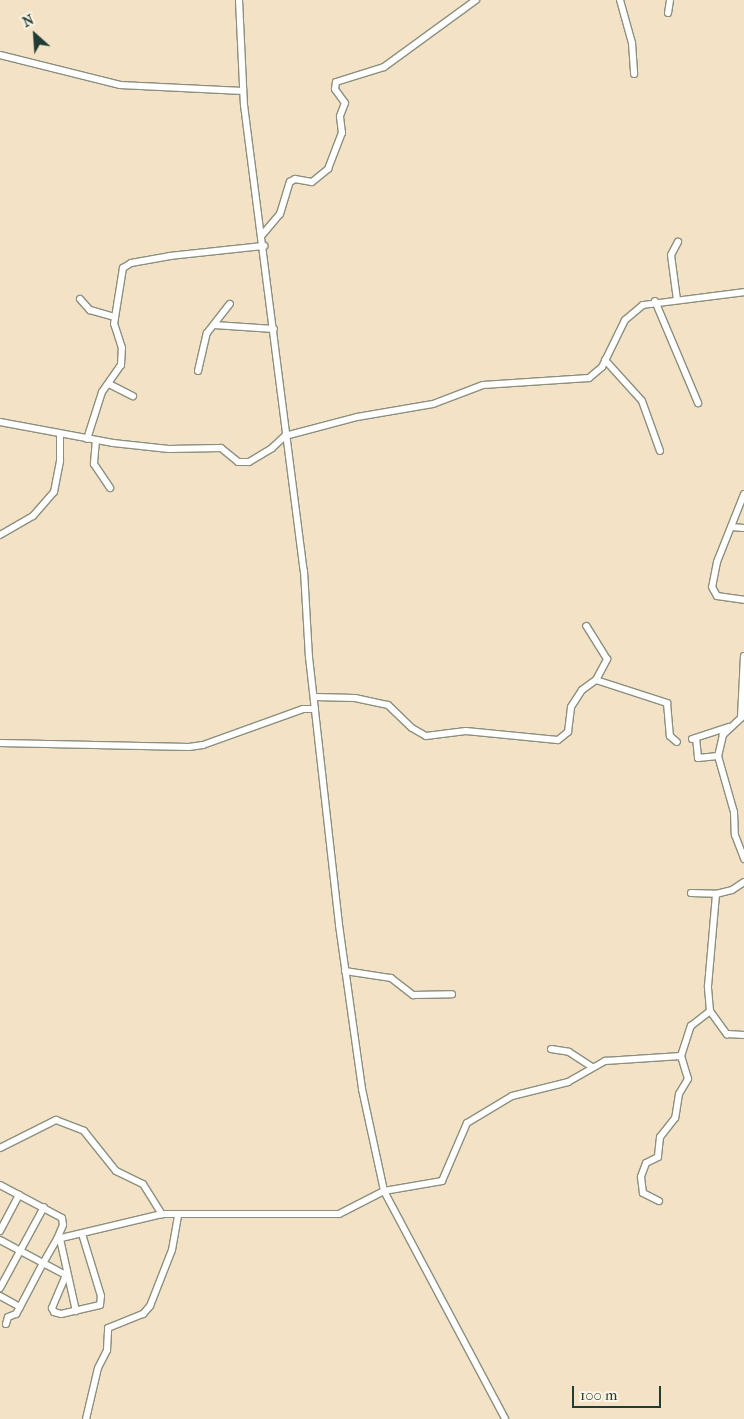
<!DOCTYPE html>
<style>
body{margin:0}
#map{position:relative;width:744px;height:1419px;overflow:hidden;background:#f4e2c6;font-family:"IM FELL French Canon",serif}
div>[style]{position:absolute}
.roads{filter:drop-shadow(1px 0 #8a907d) drop-shadow(-1px 0 #8a907d) drop-shadow(0 1px #8a907d) drop-shadow(0 -1px #8a907d)}
.minor>*{height:6px;margin:-3px;padding:0 3px;transform-origin:3px;border-radius:3px;background:#fff}
span{translate:-50% -50%;white-space:nowrap;text-align:center;line-height:1.15;-webkit-text-stroke:5px #fcf5e5;paint-order:stroke}
.north{position:absolute;left:10px;top:10px;width:50px;height:50px;-webkit-text-stroke:4px #fcf5e5;paint-order:stroke;rotate:334deg;font-size:14px;font-weight:700;line-height:20px;text-align:center;color:#1f3d34}
.north::after{content:'';display:block;margin:auto;width:18px;height:22px;background:#1f3d34;clip-path:polygon(50% 0,100% 100%,50% 72%,0 100%)}
.scale{position:absolute;left:572px;top:1386px;width:89px;height:22px;box-sizing:border-box;border:2px solid #1f3d34;border-top:0;padding-left:6px;font-size:15px;line-height:18px;white-space:nowrap;color:#1f3d34;-webkit-text-stroke:4px #fcf5e5;paint-order:stroke}
</style>
<div id="map">
<div class="roads">
<div class="minor">
<div style="left:239px;top:0;width:105px;rotate:87.3deg"></div>
<div style="left:244px;top:105px;width:470px;rotate:82.7deg"></div>
<div style="left:304px;top:571px;width:86px;rotate:86.7deg"></div>
<div style="left:309px;top:657px;width:270px;rotate:83.6deg"></div>
<div style="left:339px;top:925px;width:166px;rotate:82deg"></div>
<div style="left:362px;top:1089px;width:104px;rotate:77.8deg"></div>
<div style="left:384px;top:1191px;width:258px;rotate:62deg"></div>
<div style="left:620px;top:0;width:45px;rotate:74.4deg"></div>
<div style="left:632px;top:43px;width:31px;rotate:86deg"></div>
<div style="left:668px;top:13px;width:13px;rotate:-81deg"></div>
<div style="left:0;top:55px;width:124px;rotate:14deg"></div>
<div style="left:120px;top:85px;width:123px;rotate:2.8deg"></div>
<div style="left:263px;top:234px;width:26px;rotate:-50deg"></div>
<div style="left:280px;top:214px;width:34px;rotate:-73deg"></div>
<div style="left:290px;top:182px;width:6px;rotate:-31deg"></div>
<div style="left:295px;top:179px;width:17px;rotate:10deg"></div>
<div style="left:312px;top:182px;width:21px;rotate:-39deg"></div>
<div style="left:328px;top:169px;width:39px;rotate:-69deg"></div>
<div style="left:342px;top:133px;width:17px;rotate:-97deg"></div>
<div style="left:340px;top:116px;width:14px;rotate:-69deg"></div>
<div style="left:345px;top:103px;width:17px;rotate:-126deg"></div>
<div style="left:335px;top:89px;width:7px;rotate:-82deg"></div>
<div style="left:336px;top:82px;width:50px;rotate:-17.4deg"></div>
<div style="left:384px;top:67px;width:114px;rotate:-36.1deg"></div>
<div style="left:80px;top:299px;width:15px;rotate:48deg"></div>
<div style="left:90px;top:310px;width:26px;rotate:16deg"></div>
<div style="left:677px;top:300px;width:45px;rotate:-97.6deg"></div>
<div style="left:671px;top:255px;width:15px;rotate:-62deg"></div>
<div style="left:655px;top:301px;width:111px;rotate:67.1deg"></div>
<div style="left:214px;top:325px;width:60px;rotate:3.8deg"></div>
<div style="left:605px;top:360px;width:55px;rotate:47.9deg"></div>
<div style="left:642px;top:401px;width:53px;rotate:70.2deg"></div>
<div style="left:198px;top:371px;width:39px;rotate:-77deg"></div>
<div style="left:207px;top:333px;width:37px;rotate:-52deg"></div>
<div style="left:109px;top:384px;width:27px;rotate:27deg"></div>
<div style="left:0;top:422px;width:115px;rotate:10.5deg"></div>
<div style="left:113px;top:443px;width:56px;rotate:6.1deg"></div>
<div style="left:169px;top:449px;width:52px;rotate:-1.1deg"></div>
<div style="left:221px;top:448px;width:22px;rotate:39deg"></div>
<div style="left:238px;top:462px;width:11px"></div>
<div style="left:249px;top:462px;width:27px;rotate:-31deg"></div>
<div style="left:272px;top:448px;width:18px;rotate:-43deg"></div>
<div style="left:285px;top:436px;width:74px;rotate:-14.8deg"></div>
<div style="left:357px;top:417px;width:77px;rotate:-9.7deg"></div>
<div style="left:433px;top:404px;width:53px;rotate:-20.8deg"></div>
<div style="left:483px;top:385px;width:106px;rotate:-3.8deg"></div>
<div style="left:589px;top:378px;width:17px;rotate:-40deg"></div>
<div style="left:602px;top:367px;width:52px;rotate:-63.9deg"></div>
<div style="left:625px;top:320px;width:23px;rotate:-40deg"></div>
<div style="left:643px;top:305px;width:102px;rotate:-7.3deg"></div>
<div style="left:87px;top:439px;width:49px;rotate:-72.3deg"></div>
<div style="left:102px;top:392px;width:33px;rotate:-55deg"></div>
<div style="left:121px;top:365px;width:17px;rotate:-87deg"></div>
<div style="left:122px;top:348px;width:25px;rotate:-108deg"></div>
<div style="left:114px;top:324px;width:57px;rotate:-80.9deg"></div>
<div style="left:123px;top:268px;width:9px;rotate:-32deg"></div>
<div style="left:131px;top:263px;width:40px;rotate:-10deg"></div>
<div style="left:170px;top:256px;width:95px;rotate:-6.1deg"></div>
<div style="left:96px;top:440px;width:24px;rotate:95deg"></div>
<div style="left:94px;top:464px;width:29px;rotate:56deg"></div>
<div style="left:744px;top:494px;width:73px;rotate:111.7deg"></div>
<div style="left:717px;top:562px;width:25px;rotate:101deg"></div>
<div style="left:712px;top:587px;width:10px;rotate:61deg"></div>
<div style="left:717px;top:596px;width:27px;rotate:8deg"></div>
<div style="left:731px;top:527px;width:13px;rotate:4deg"></div>
<div style="left:0;top:535px;width:38px;rotate:-30deg"></div>
<div style="left:33px;top:516px;width:32px;rotate:-49deg"></div>
<div style="left:54px;top:492px;width:32px;rotate:-79deg"></div>
<div style="left:60px;top:461px;width:26px;rotate:-90deg"></div>
<div style="left:744px;top:656px;width:62px;rotate:92.8deg"></div>
<div style="left:741px;top:718px;width:25px;rotate:137deg"></div>
<div style="left:723px;top:735px;width:22px;rotate:103deg"></div>
<div style="left:718px;top:756px;width:58px;rotate:74.1deg"></div>
<div style="left:734px;top:812px;width:23px;rotate:88deg"></div>
<div style="left:735px;top:835px;width:26px;rotate:69deg"></div>
<div style="left:596px;top:680px;width:75px;rotate:17.9deg"></div>
<div style="left:667px;top:703px;width:33px;rotate:85deg"></div>
<div style="left:670px;top:736px;width:9px;rotate:41deg"></div>
<div style="left:315px;top:697px;width:40px;rotate:1.4deg"></div>
<div style="left:355px;top:698px;width:34px;rotate:12deg"></div>
<div style="left:388px;top:705px;width:33px;rotate:44deg"></div>
<div style="left:412px;top:728px;width:16px;rotate:30deg"></div>
<div style="left:426px;top:736px;width:40px;rotate:-7.1deg"></div>
<div style="left:466px;top:731px;width:92px;rotate:5.6deg"></div>
<div style="left:558px;top:740px;width:13px;rotate:-39deg"></div>
<div style="left:568px;top:732px;width:25px;rotate:-83deg"></div>
<div style="left:571px;top:707px;width:20px;rotate:-57deg"></div>
<div style="left:582px;top:690px;width:17px;rotate:-36deg"></div>
<div style="left:596px;top:680px;width:24px;rotate:-62deg"></div>
<div style="left:607px;top:659px;width:39px;rotate:-122deg"></div>
<div style="left:696px;top:738px;width:20px;rotate:84deg"></div>
<div style="left:698px;top:758px;width:20px;rotate:-6deg"></div>
<div style="left:692px;top:739px;width:39px;rotate:-18deg"></div>
<div style="left:0;top:743px;width:189px;rotate:1.2deg"></div>
<div style="left:189px;top:747px;width:14px;rotate:-8deg"></div>
<div style="left:203px;top:745px;width:106px;rotate:-19.8deg"></div>
<div style="left:303px;top:709px;width:12px"></div>
<div style="left:691px;top:893px;width:25px;rotate:2deg"></div>
<div style="left:345px;top:971px;width:47px;rotate:8.7deg"></div>
<div style="left:391px;top:978px;width:28px;rotate:38deg"></div>
<div style="left:413px;top:995px;width:39px;rotate:-1deg"></div>
<div style="left:710px;top:1011px;width:29px;rotate:54deg"></div>
<div style="left:727px;top:1034px;width:17px;rotate:3deg"></div>
<div style="left:551px;top:1049px;width:18px;rotate:9deg"></div>
<div style="left:569px;top:1052px;width:27px;rotate:33deg"></div>
<div style="left:681px;top:1056px;width:32px;rotate:-72deg"></div>
<div style="left:691px;top:1026px;width:24px;rotate:-38deg"></div>
<div style="left:710px;top:1011px;width:25px;rotate:-95deg"></div>
<div style="left:708px;top:986px;width:92px;rotate:-85deg"></div>
<div style="left:716px;top:894px;width:16px;rotate:-14deg"></div>
<div style="left:732px;top:890px;width:14px;rotate:-34deg"></div>
<div style="left:0;top:1148px;width:63px;rotate:-26.6deg"></div>
<div style="left:56px;top:1120px;width:30px;rotate:21deg"></div>
<div style="left:84px;top:1131px;width:51px;rotate:51.3deg"></div>
<div style="left:116px;top:1171px;width:30px;rotate:26deg"></div>
<div style="left:143px;top:1184px;width:36px;rotate:58deg"></div>
<div style="left:162px;top:1214px;width:177px"></div>
<div style="left:339px;top:1214px;width:51px;rotate:-27.1deg"></div>
<div style="left:384px;top:1191px;width:59px;rotate:-9.8deg"></div>
<div style="left:442px;top:1181px;width:63px;rotate:-66.7deg"></div>
<div style="left:467px;top:1123px;width:52px;rotate:-31deg"></div>
<div style="left:512px;top:1096px;width:58px;rotate:-14deg"></div>
<div style="left:568px;top:1082px;width:43px;rotate:-29.6deg"></div>
<div style="left:605px;top:1061px;width:76px;rotate:-3.8deg"></div>
<div style="left:681px;top:1056px;width:24px;rotate:73deg"></div>
<div style="left:688px;top:1079px;width:17px;rotate:121deg"></div>
<div style="left:679px;top:1094px;width:24px;rotate:99deg"></div>
<div style="left:675px;top:1118px;width:24px;rotate:128deg"></div>
<div style="left:660px;top:1137px;width:20px;rotate:96deg"></div>
<div style="left:658px;top:1157px;width:13px;rotate:153deg"></div>
<div style="left:646px;top:1163px;width:15px;rotate:110deg"></div>
<div style="left:641px;top:1177px;width:16px;rotate:83deg"></div>
<div style="left:643px;top:1193px;width:18px;rotate:27deg"></div>
<div style="left:0;top:1185px;width:70px;rotate:28deg"></div>
<div style="left:62px;top:1218px;width:7px;rotate:82deg"></div>
<div style="left:63px;top:1225px;width:15px;rotate:113deg"></div>
<div style="left:57px;top:1239px;width:28px;rotate:120deg"></div>
<div style="left:43px;top:1263px;width:26px;rotate:28deg"></div>
<div style="left:0;top:1231px;width:41px;rotate:-62.2deg"></div>
<div style="left:57px;top:1239px;width:108px;rotate:-13.4deg"></div>
<div style="left:60px;top:1239px;width:74px;rotate:77.5deg"></div>
<div style="left:0;top:1240px;width:49px;rotate:28.1deg"></div>
<div style="left:43px;top:1263px;width:50px;rotate:117.6deg"></div>
<div style="left:20px;top:1307px;width:23px;rotate:-151deg"></div>
<div style="left:66px;top:1275px;width:36px;rotate:113deg"></div>
<div style="left:52px;top:1308px;width:4px;rotate:63deg"></div>
<div style="left:54px;top:1312px;width:7px;rotate:16deg"></div>
<div style="left:61px;top:1314px;width:40px;rotate:-13deg"></div>
<div style="left:100px;top:1305px;width:9px;rotate:-84deg"></div>
<div style="left:101px;top:1296px;width:65px;rotate:-107deg"></div>
<div style="left:0;top:1288px;width:92px;rotate:-61.5deg"></div>
<div style="left:6px;top:1324px;width:7px;rotate:-74deg"></div>
<div style="left:8px;top:1317px;width:9px;rotate:-21deg"></div>
<div style="left:16px;top:1314px;width:8px;rotate:-60deg"></div>
<div style="left:86px;top:1419px;width:52px;rotate:-76.8deg"></div>
<div style="left:98px;top:1368px;width:20px;rotate:-63deg"></div>
<div style="left:107px;top:1350px;width:22px;rotate:-87deg"></div>
<div style="left:108px;top:1328px;width:38px;rotate:-22deg"></div>
<div style="left:143px;top:1314px;width:11px;rotate:-49deg"></div>
<div style="left:150px;top:1306px;width:60px;rotate:-68.6deg"></div>
<div style="left:172px;top:1250px;width:36px;rotate:-80deg"></div>
</div>
</div>
<div class="north">N</div>
<div class="scale">100 m</div>
</div>
